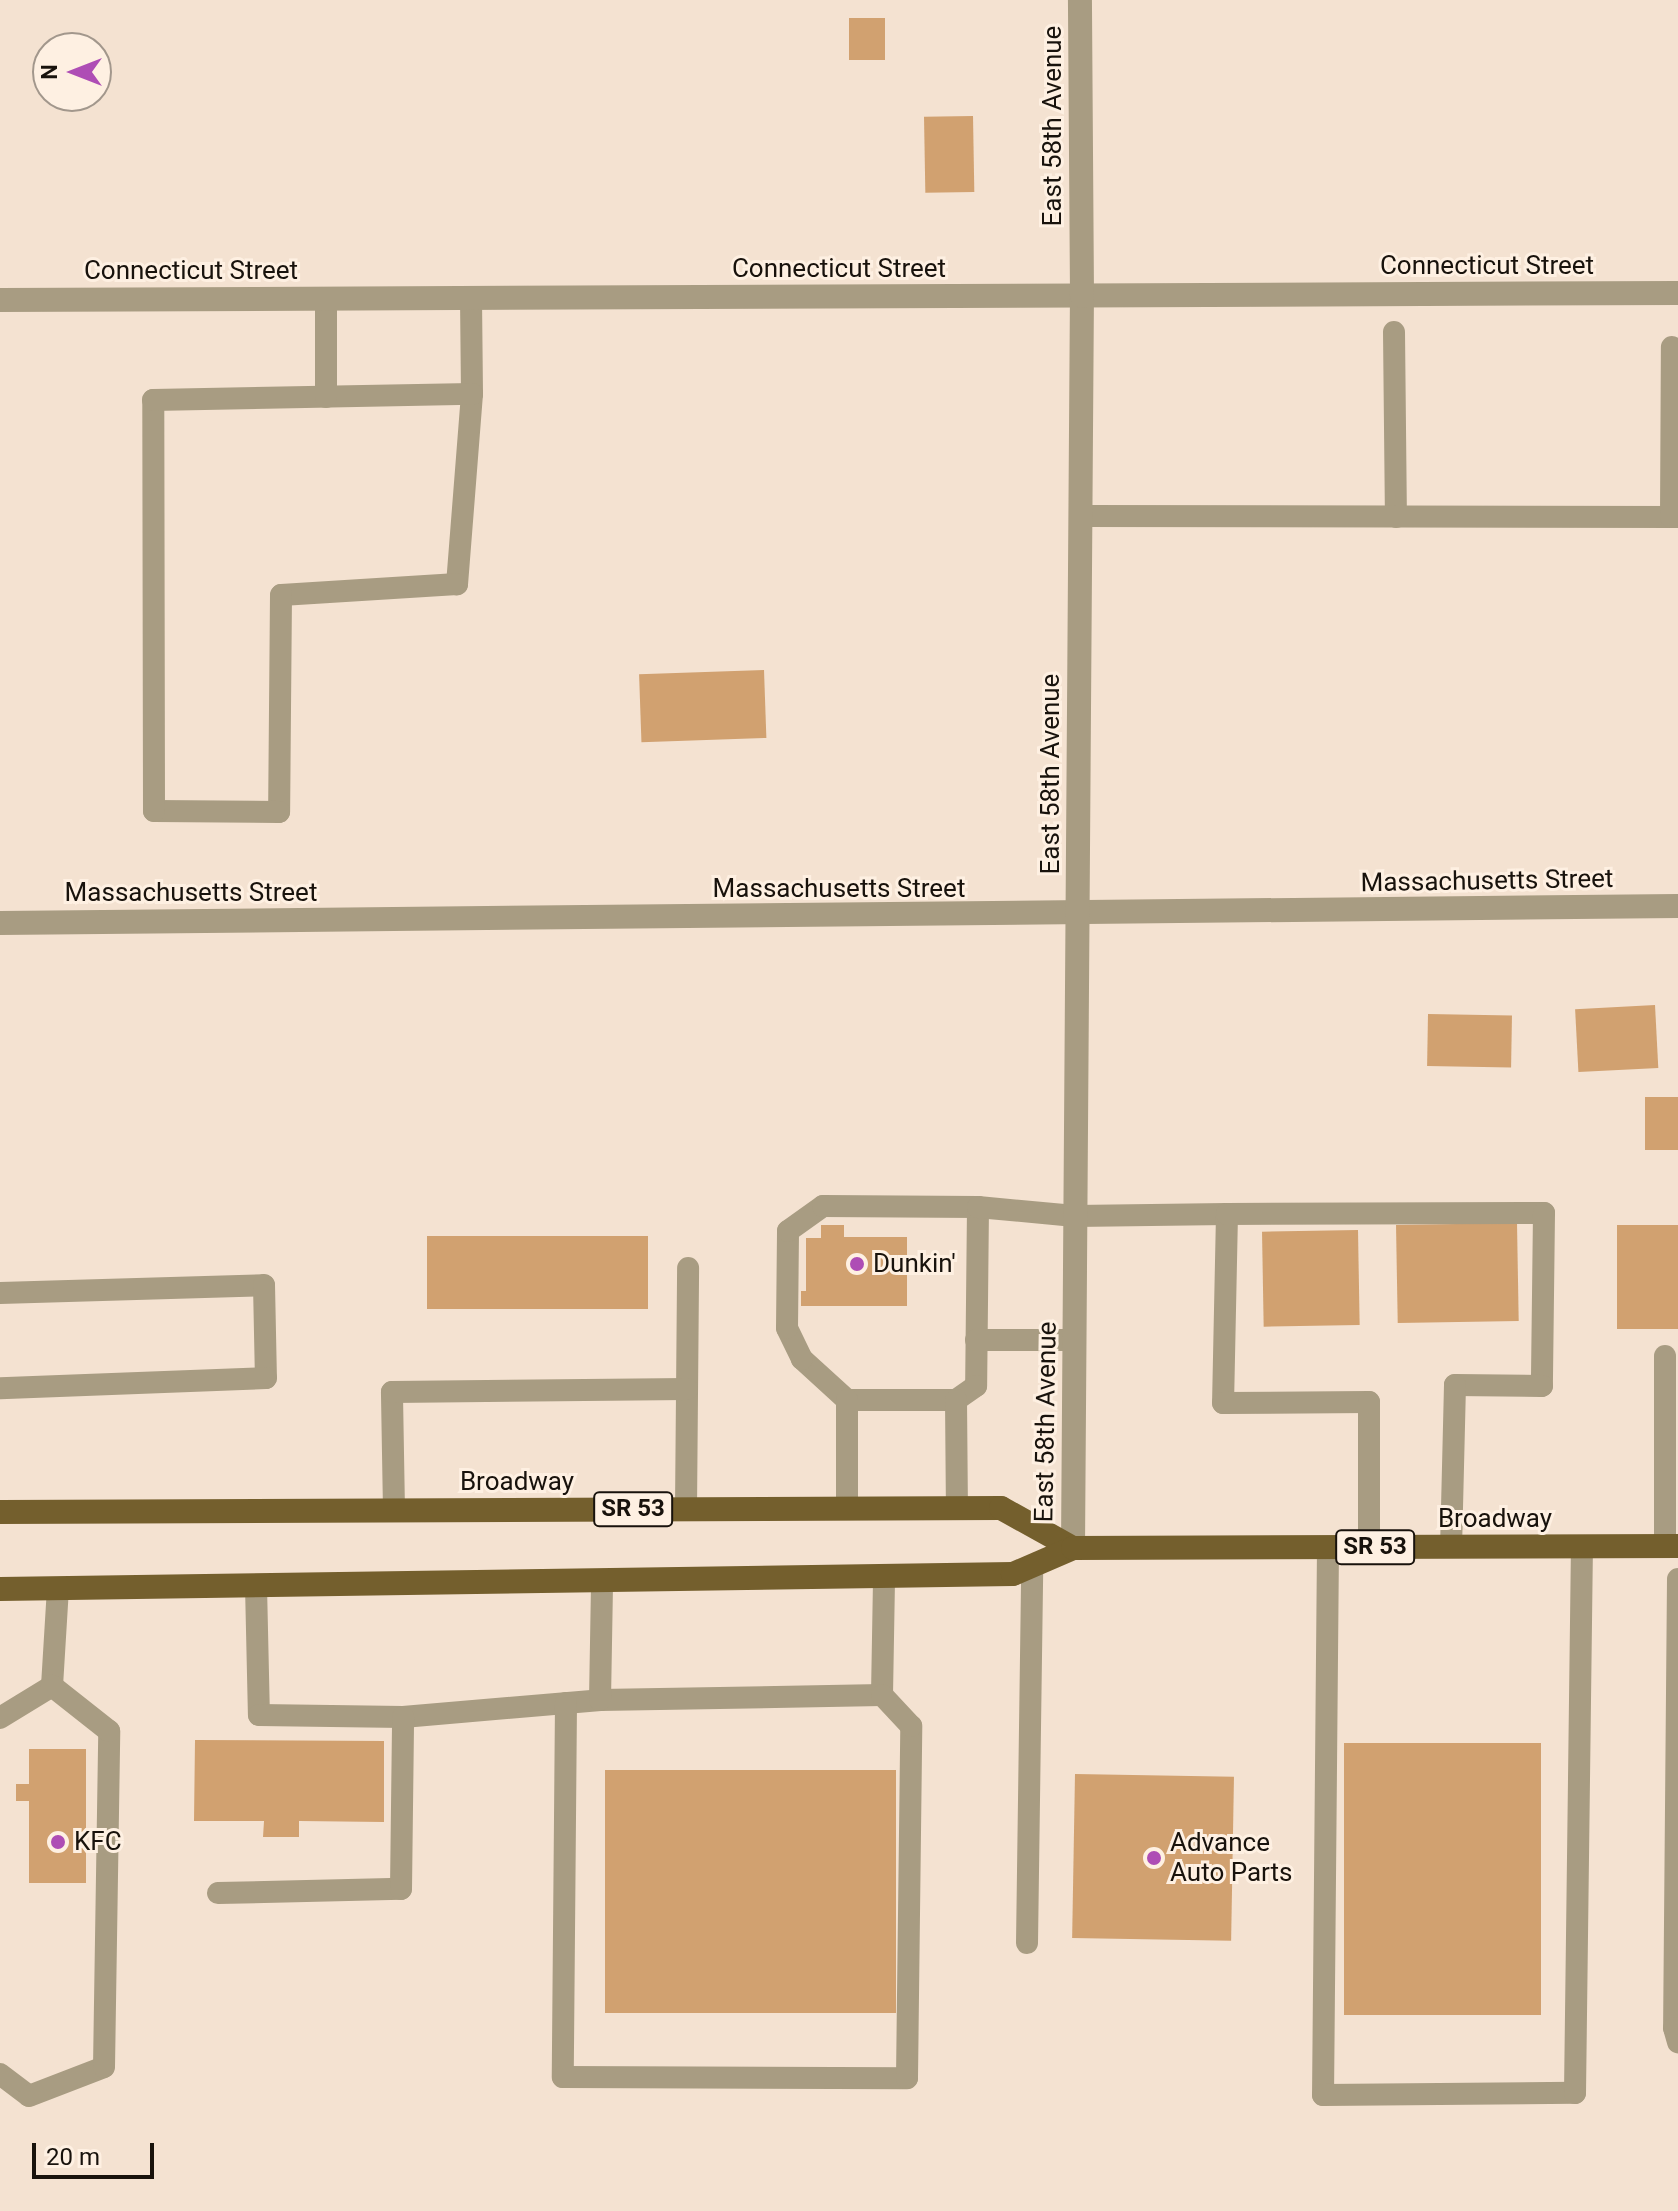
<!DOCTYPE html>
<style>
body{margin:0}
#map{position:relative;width:1678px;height:2211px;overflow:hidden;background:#f4e2d1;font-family:Roboto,sans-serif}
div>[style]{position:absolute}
.building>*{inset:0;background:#d1a170;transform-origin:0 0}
.lane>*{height:22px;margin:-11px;padding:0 11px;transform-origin:11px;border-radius:11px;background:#a89c82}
.street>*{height:24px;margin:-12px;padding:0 12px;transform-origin:12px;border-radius:12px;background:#a89c82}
.primary>*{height:24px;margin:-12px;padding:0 12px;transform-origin:12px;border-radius:12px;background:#745f2d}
.dots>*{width:22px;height:22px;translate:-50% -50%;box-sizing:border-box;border:4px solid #fef0e2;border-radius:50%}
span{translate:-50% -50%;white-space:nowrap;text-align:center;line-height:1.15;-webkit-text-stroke:6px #fef0e2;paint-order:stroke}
.shield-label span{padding:2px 6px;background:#fef0e2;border:2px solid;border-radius:6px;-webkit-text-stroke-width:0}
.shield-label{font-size:24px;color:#18120c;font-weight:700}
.street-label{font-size:26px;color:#18120c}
.poi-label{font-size:26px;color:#18120c}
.left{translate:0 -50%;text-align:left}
.north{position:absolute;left:32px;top:32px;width:80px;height:80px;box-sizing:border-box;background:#fef0e2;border:2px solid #a2978c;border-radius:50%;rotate:270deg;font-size:22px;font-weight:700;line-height:32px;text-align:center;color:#18120c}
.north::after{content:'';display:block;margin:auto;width:28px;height:36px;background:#ae4db5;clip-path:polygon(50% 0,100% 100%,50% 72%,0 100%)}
.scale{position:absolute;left:32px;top:2143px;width:122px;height:36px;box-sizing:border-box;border:4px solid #18120c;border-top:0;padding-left:10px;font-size:24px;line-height:28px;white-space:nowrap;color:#18120c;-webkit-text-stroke:6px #fef0e2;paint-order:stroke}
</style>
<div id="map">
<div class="building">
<div style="left:849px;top:18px;width:36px;height:42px"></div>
<div style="left:973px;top:116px;width:76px;height:49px;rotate:89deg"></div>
<div style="left:764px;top:670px;width:68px;height:125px;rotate:88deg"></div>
<div style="left:1655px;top:1005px;width:63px;height:80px;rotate:87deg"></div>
<div style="left:1428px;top:1014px;width:84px;height:52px;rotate:1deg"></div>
<div style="left:1645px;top:1097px;width:33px;height:53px"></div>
<div style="left:1517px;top:1223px;width:98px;height:121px;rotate:89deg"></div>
<div style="clip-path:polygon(821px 1225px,844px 1225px,844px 1237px,907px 1237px,907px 1306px,801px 1306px,801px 1291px,806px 1291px,806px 1238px,821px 1238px)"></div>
<div style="left:1617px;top:1225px;width:61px;height:104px"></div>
<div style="left:1358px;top:1230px;width:95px;height:96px;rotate:89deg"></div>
<div style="left:427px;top:1236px;width:221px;height:73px"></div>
<div style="clip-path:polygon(195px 1740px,384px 1741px,384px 1822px,299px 1821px,299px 1837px,263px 1837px,264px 1821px,194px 1821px)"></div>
<div style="left:1344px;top:1743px;width:197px;height:272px"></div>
<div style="clip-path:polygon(29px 1749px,86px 1749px,86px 1883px,29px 1883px,29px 1801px,16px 1801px,16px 1784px,29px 1784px)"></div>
<div style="left:896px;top:1770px;width:243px;height:291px;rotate:90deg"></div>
<div style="left:1075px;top:1774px;width:159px;height:164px;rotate:1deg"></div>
</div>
<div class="lane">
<div style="left:471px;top:298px;width:96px;rotate:89.4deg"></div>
<div style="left:472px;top:394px;width:191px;rotate:94.5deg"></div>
<div style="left:457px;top:584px;width:176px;rotate:176.4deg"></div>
<div style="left:281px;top:595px;width:217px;rotate:90.5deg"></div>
<div style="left:279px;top:812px;width:125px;rotate:-179.5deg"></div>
<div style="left:154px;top:811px;width:411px;rotate:-90.1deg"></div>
<div style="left:153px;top:400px;width:319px;rotate:-1.1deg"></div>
<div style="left:326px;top:299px;width:98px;rotate:90deg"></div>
<div style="left:1394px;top:332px;width:185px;rotate:89.4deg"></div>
<div style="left:1081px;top:516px;width:597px;rotate:0.1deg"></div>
<div style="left:1671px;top:517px;width:170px;rotate:-89.7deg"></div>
<div style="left:978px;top:1207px;width:179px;rotate:90.6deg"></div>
<div style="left:976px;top:1386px;width:24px;rotate:145deg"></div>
<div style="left:956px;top:1400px;width:109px;rotate:180deg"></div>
<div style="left:847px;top:1400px;width:61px;rotate:-137.7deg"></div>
<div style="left:802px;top:1359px;width:34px;rotate:-116deg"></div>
<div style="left:787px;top:1328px;width:97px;rotate:-89.4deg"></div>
<div style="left:788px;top:1231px;width:43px;rotate:-35.5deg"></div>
<div style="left:823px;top:1206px;width:155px;rotate:0.4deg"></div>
<div style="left:978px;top:1207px;width:97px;rotate:5.3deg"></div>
<div style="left:1075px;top:1216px;width:152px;rotate:-0.8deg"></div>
<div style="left:1227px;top:1214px;width:189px;rotate:91.2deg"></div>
<div style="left:1223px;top:1403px;width:146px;rotate:-0.4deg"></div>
<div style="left:1369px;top:1402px;width:145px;rotate:90deg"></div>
<div style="left:1227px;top:1214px;width:317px;rotate:-0.2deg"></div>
<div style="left:1544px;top:1213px;width:173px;rotate:90.7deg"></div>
<div style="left:1542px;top:1386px;width:87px;rotate:-179.3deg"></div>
<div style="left:1455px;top:1385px;width:162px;rotate:91.4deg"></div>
<div style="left:0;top:1293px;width:264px;rotate:-1.7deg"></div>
<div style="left:264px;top:1285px;width:93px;rotate:88.8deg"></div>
<div style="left:266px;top:1378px;width:266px;rotate:177.8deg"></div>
<div style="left:976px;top:1340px;width:99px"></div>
<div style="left:1665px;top:1356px;width:190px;rotate:90deg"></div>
<div style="left:847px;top:1400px;width:109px;rotate:90deg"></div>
<div style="left:956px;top:1400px;width:109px;rotate:89.5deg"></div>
<div style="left:686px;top:1509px;width:241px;rotate:-89.5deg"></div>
<div style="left:394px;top:1510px;width:118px;rotate:-91deg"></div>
<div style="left:392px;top:1392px;width:295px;rotate:-0.6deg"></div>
<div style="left:1328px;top:1547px;width:548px;rotate:90.52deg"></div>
<div style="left:1323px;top:2095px;width:252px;rotate:-0.5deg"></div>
<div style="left:1575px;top:2093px;width:546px;rotate:-89.27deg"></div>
<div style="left:1678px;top:1579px;width:449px;rotate:90.5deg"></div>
<div style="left:1674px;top:2028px;width:15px;rotate:74deg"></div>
<div style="left:256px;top:1586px;width:129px;rotate:88.7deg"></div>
<div style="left:259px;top:1715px;width:144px;rotate:0.8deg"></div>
<div style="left:403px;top:1717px;width:198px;rotate:-4.9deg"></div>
<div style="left:600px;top:1700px;width:282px;rotate:-1deg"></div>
<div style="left:882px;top:1695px;width:117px;rotate:-89deg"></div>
<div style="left:52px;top:1686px;width:97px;rotate:-86.5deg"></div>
<div style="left:600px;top:1700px;width:119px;rotate:-89deg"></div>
<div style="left:566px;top:1703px;width:374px;rotate:90.5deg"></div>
<div style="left:563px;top:2077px;width:344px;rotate:0.2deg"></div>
<div style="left:907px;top:2078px;width:352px;rotate:-89.3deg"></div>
<div style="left:911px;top:1726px;width:42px;rotate:-133.1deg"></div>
<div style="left:0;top:1718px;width:61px;rotate:-31.6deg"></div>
<div style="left:218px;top:1893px;width:183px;rotate:-1.3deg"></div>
<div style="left:401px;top:1889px;width:172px;rotate:-89.3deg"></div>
<div style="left:1027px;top:1943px;width:377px;rotate:-89.2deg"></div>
<div style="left:0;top:2074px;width:36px;rotate:37deg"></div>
<div style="left:29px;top:2096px;width:80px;rotate:-21.1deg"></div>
<div style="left:104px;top:2067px;width:336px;rotate:-89.1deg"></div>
<div style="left:109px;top:1731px;width:73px;rotate:-141.7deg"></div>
</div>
<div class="street">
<div style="left:0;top:300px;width:1678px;rotate:-0.24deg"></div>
<div style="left:0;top:923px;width:1678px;rotate:-0.58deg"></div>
<div style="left:1073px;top:1548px;width:1252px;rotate:-89.59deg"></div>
<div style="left:1082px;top:296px;width:296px;rotate:-90.4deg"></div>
</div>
<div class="primary">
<div style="left:0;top:1512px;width:1001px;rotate:-0.23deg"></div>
<div style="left:1001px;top:1508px;width:82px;rotate:29.1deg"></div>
<div style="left:0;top:1589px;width:1013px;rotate:-0.85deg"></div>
<div style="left:1013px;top:1574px;width:65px;rotate:-23.4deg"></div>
<div style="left:1073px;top:1548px;width:605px;rotate:-0.19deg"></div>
</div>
<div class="dots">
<div style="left:857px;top:1264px;background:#ae4db5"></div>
<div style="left:58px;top:1842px;background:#ae4db5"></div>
<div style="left:1154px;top:1858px;background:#ae4db5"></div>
</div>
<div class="shield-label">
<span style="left:633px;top:1509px">SR 53</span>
<span style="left:1375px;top:1547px">SR 53</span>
</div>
<div class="street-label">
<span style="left:1053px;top:126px;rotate:-90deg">East 58th Avenue</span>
<span style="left:1487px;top:266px">Connecticut Street</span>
<span style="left:839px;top:269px">Connecticut Street</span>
<span style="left:191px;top:271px">Connecticut Street</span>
<span style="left:1051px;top:774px;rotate:-90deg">East 58th Avenue</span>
<span style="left:1487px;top:881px;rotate:-1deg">Massachusetts Street</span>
<span style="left:839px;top:889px">Massachusetts Street</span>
<span style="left:191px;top:893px">Massachusetts Street</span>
<span style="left:1046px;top:1422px;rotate:-89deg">East 58th Avenue</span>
<span style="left:517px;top:1482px">Broadway</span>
<span style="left:1495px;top:1519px">Broadway</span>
</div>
<div class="poi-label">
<span class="left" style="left:873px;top:1264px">Dunkin'</span>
<span class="left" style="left:74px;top:1842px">KFC</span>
<span class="left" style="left:1170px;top:1858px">Advance<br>Auto Parts</span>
</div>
<div class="north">N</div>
<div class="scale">20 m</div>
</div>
